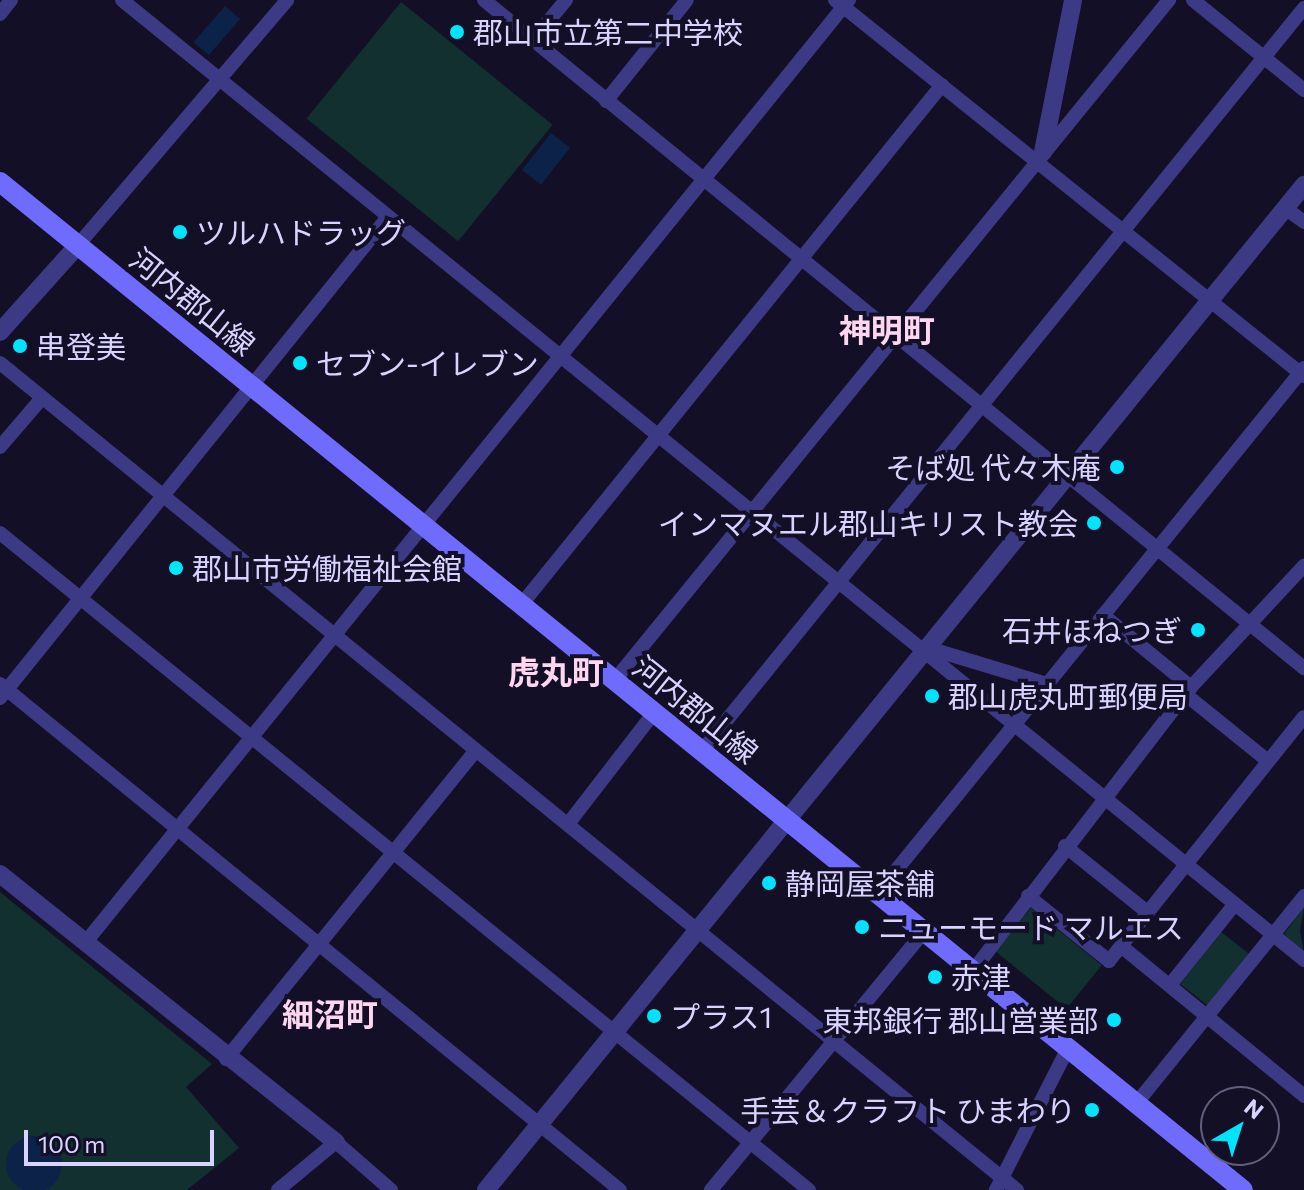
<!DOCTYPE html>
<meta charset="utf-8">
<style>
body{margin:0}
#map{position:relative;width:1304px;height:1190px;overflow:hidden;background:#130f26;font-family:Commissioner,"Noto Sans JP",sans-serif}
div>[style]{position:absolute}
.green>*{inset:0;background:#12302f;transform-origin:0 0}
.water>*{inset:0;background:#0c2248;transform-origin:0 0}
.round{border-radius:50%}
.minor>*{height:14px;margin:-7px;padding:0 7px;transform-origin:7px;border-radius:7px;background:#3d3a85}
.tertiary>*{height:18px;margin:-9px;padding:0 9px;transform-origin:9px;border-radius:9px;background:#3d3a85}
.secondary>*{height:20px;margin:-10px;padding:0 10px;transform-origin:10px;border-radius:10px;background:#6f6bff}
.dots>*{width:22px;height:22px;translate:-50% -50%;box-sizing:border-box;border:4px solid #130f26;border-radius:50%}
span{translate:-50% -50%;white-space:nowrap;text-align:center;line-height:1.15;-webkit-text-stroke:8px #130f26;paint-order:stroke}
.poi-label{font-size:30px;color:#d9d4ff}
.left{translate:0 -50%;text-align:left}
.right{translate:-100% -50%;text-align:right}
.street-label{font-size:30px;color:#d9d4ff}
.neighbourhood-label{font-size:32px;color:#ffd6f0;font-weight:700}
.north{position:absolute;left:1200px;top:1086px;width:80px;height:80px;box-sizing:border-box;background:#130f26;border:2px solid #625e7d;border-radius:50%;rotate:39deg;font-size:22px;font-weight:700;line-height:32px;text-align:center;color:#d9d4ff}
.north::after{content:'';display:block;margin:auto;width:28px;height:36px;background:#00e5ff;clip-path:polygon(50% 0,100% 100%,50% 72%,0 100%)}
.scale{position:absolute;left:24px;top:1130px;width:190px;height:36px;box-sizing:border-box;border:4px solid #d9d4ff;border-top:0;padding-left:10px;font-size:24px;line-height:28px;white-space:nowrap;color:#d9d4ff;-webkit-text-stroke:6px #130f26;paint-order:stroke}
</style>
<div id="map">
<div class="green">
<div style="left:401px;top:2px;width:195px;height:150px;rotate:39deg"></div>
<div style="clip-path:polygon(0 892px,212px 1064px,186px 1087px,239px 1148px,187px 1190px,0 1190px)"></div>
<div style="clip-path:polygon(1304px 907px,1300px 931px,1304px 953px,1284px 934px)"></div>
<div style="left:1031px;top:908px;width:91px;height:56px;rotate:39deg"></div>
<div style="left:1221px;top:932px;width:37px;height:66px;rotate:38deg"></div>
</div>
<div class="water">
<div style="left:225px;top:6px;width:20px;height:48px;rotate:41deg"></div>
<div style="left:551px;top:133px;width:24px;height:47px;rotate:38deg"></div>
<div class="round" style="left:6px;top:1136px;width:56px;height:56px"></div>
</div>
<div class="minor">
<div style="left:122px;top:0;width:1523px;rotate:39.08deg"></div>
<div style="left:484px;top:0;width:1058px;rotate:39.17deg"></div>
<div style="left:835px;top:0;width:601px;rotate:38.72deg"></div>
<div style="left:1193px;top:0;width:143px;rotate:39deg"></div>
<div style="left:0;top:14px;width:18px;rotate:-52deg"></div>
<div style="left:533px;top:40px;width:52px;rotate:-50.5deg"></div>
<div style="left:606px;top:101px;width:129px;rotate:-51.3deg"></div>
<div style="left:1285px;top:208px;width:24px;rotate:36deg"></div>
<div style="left:78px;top:245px;width:322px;rotate:-49.5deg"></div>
<div style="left:0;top:363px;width:1311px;rotate:39.12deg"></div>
<div style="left:0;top:447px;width:65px;rotate:-49.4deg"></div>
<div style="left:0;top:533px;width:1042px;rotate:39.08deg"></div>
<div style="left:521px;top:605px;width:669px;rotate:-51.01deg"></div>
<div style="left:1103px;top:615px;width:114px;rotate:39.3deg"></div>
<div style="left:928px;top:648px;width:124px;rotate:16.8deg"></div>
<div style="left:614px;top:681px;width:879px;rotate:-50.82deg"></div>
<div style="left:0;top:684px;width:800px;rotate:39.22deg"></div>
<div style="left:1185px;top:694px;width:107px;rotate:38.9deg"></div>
<div style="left:0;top:698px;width:617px;rotate:-51.12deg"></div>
<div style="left:700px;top:753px;width:959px;rotate:-50.97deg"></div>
<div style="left:568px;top:824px;width:139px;rotate:-52.3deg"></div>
<div style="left:1065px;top:846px;width:105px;rotate:38.8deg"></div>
<div style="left:876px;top:895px;width:679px;rotate:-50.92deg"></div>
<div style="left:1028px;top:896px;width:104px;rotate:38.7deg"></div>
<div style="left:1109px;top:961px;width:312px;rotate:-51.4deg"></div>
<div style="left:85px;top:943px;width:1214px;rotate:-50.99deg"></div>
<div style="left:1121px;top:946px;width:237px;rotate:39.3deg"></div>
<div style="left:972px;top:972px;width:359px;rotate:-52.5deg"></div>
<div style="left:1191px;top:687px;width:166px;rotate:-47deg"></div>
<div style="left:1170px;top:985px;width:102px;rotate:-51.3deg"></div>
<div style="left:226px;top:1059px;width:397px;rotate:-51deg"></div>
<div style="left:1135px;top:1105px;width:269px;rotate:-51deg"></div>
<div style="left:278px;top:1190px;width:75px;rotate:-39.6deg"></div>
<div style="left:336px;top:1142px;width:73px;rotate:41.1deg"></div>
<div style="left:711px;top:1190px;width:333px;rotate:-50.5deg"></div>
<div style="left:996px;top:1190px;width:157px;rotate:-63.1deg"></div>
</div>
<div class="tertiary">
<div style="left:1043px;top:152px;width:155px;rotate:-78.8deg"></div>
<div style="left:0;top:332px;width:117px;rotate:-48.1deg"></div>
<div style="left:0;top:874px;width:430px;rotate:38.6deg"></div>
<div style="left:486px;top:1190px;width:1296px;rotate:-50.86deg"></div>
</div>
<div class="secondary">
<div style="left:0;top:182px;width:1600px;rotate:39.04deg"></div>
</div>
<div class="dots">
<div style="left:457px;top:32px;background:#00e5ff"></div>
<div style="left:180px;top:232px;background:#00e5ff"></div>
<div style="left:20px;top:346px;background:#00e5ff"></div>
<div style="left:300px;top:363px;background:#00e5ff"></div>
<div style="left:1117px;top:467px;background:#00e5ff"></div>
<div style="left:1094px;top:523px;background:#00e5ff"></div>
<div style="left:176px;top:568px;background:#00e5ff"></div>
<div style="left:1198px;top:630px;background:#00e5ff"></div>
<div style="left:932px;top:696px;background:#00e5ff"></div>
<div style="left:769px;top:883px;background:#00e5ff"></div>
<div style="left:862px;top:927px;background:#00e5ff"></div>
<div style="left:935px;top:977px;background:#00e5ff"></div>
<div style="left:654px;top:1016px;background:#00e5ff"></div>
<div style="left:1114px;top:1020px;background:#00e5ff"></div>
<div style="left:1092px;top:1110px;background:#00e5ff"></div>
</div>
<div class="poi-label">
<span class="left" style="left:473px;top:32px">郡山市立第二中学校</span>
<span class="left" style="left:196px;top:232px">ツルハドラッグ</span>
<span class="left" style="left:36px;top:346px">串登美</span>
<span class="left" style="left:316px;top:363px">セブン-イレブン</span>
<span class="right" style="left:1101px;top:467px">そば処 代々木庵</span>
<span class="right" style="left:1078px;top:523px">インマヌエル郡山キリスト教会</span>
<span class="left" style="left:192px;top:568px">郡山市労働福祉会館</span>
<span class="right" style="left:1182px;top:630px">石井ほねつぎ</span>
<span class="left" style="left:948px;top:696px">郡山虎丸町郵便局</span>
<span class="left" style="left:785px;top:883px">静岡屋茶舗</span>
<span class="left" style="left:878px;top:927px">ニューモード マルエス</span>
<span class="left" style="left:951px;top:977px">赤津</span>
<span class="left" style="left:670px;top:1016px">プラス1</span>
<span class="right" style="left:1098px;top:1020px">東邦銀行 郡山営業部</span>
<span class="right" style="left:1076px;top:1110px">手芸＆クラフト ひまわり</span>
</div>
<div class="street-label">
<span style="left:193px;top:301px;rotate:39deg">河内郡山線</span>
<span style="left:696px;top:709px;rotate:39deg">河内郡山線</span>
</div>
<div class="neighbourhood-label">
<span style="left:887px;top:329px">神明町</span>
<span style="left:556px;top:671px">虎丸町</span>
<span style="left:330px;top:1013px">細沼町</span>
</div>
<div class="north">N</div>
<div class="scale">100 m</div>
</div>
